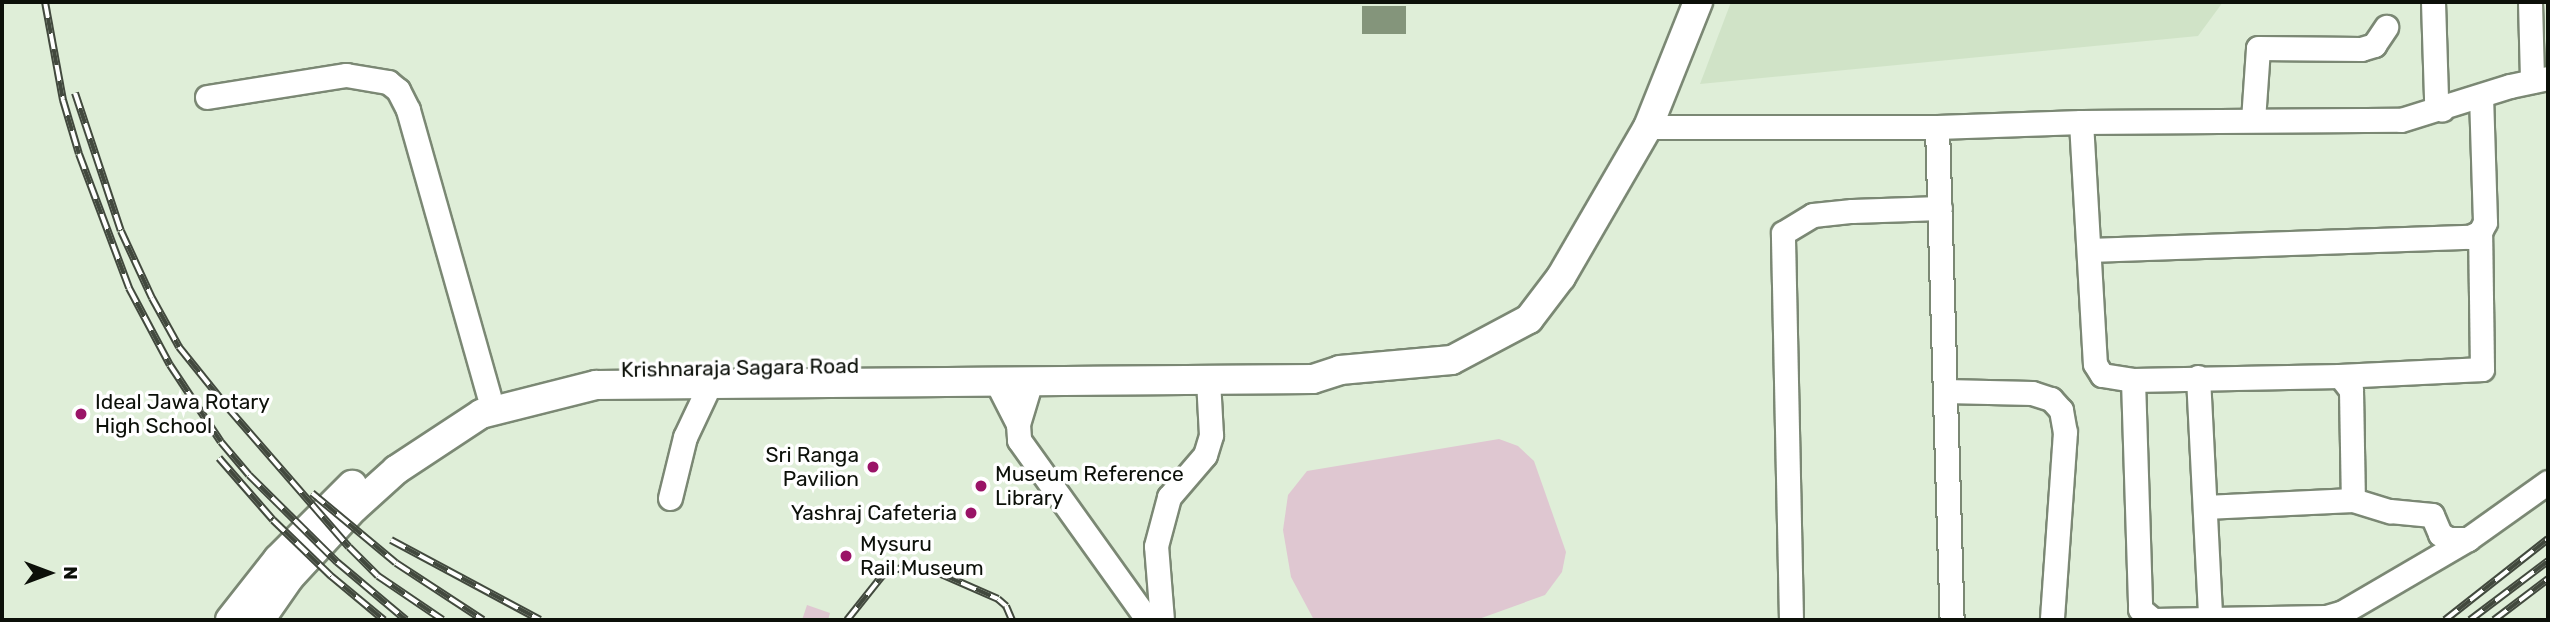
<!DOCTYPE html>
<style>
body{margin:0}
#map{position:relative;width:2550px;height:622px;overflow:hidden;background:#dfeed8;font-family:Rubik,sans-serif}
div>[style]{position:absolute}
.built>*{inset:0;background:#d0e3c7}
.green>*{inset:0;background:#dfc7d1}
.water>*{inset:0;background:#84957b;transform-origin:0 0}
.roads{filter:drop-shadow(2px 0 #7b8874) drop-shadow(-2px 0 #7b8874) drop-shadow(0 2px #7b8874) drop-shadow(0 -2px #7b8874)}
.minor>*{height:23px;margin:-11.5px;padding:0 11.5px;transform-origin:11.5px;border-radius:11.5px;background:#fff}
.major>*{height:28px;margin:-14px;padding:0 14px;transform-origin:14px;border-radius:14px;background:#fff}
.rail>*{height:8px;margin-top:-4px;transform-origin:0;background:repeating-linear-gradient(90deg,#fff 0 16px,#42493e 0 32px);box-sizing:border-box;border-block:2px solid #42493e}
.dots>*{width:19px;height:19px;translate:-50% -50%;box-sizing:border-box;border:4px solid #fff;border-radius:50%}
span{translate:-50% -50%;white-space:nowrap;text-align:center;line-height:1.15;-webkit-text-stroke:7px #fff;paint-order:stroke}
.street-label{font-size:21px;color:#0c1009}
.poi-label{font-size:21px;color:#0c1009}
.left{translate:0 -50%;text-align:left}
.right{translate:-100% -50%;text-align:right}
.frame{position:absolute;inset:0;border:4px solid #0c1009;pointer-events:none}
.north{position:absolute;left:14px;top:538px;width:70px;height:70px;-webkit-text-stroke:5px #fff;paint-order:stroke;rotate:90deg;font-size:19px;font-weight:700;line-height:28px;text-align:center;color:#0c1009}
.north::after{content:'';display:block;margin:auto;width:24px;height:32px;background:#0c1009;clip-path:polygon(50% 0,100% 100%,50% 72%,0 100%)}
</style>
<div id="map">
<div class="built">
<div style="clip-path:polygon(1731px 2px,2223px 2px,2198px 36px,1700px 84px)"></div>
</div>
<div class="green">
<div style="clip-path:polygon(1499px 439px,1518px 446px,1534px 461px,1566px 552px,1562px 572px,1545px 595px,1476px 620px,1314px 620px,1291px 577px,1283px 530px,1288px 495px,1307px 471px)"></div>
<div style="clip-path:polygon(807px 605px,830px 613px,828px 620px,802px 620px)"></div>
</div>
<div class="water">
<div style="left:1362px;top:6px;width:44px;height:28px"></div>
</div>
<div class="roads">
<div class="minor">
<div style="left:2433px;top:2px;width:96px;rotate:88.2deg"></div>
<div style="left:2436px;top:98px;width:13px;rotate:63deg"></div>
<div style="left:2530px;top:2px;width:79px;rotate:88.5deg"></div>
<div style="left:207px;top:97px;width:141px;rotate:-9deg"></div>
<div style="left:346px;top:75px;width:43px;rotate:9.5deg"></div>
<div style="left:388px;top:82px;width:13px;rotate:39deg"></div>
<div style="left:398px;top:90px;width:22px;rotate:63deg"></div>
<div style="left:408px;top:110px;width:297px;rotate:74.2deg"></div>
<div style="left:2253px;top:120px;width:72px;rotate:-86deg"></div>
<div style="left:2258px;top:48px;width:103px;rotate:0.6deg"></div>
<div style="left:2361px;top:49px;width:14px;rotate:-17deg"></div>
<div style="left:2374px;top:45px;width:22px;rotate:-56deg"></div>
<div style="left:2081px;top:122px;width:242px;rotate:86.7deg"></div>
<div style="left:2095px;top:364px;width:13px;rotate:58deg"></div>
<div style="left:2102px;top:375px;width:31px;rotate:9deg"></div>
<div style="left:2133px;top:380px;width:207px;rotate:-1.1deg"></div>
<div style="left:2340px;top:376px;width:18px;rotate:52deg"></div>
<div style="left:2351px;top:390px;width:110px;rotate:89deg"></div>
<div style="left:1648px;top:127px;width:289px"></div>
<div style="left:1937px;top:127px;width:144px;rotate:-2deg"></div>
<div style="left:2081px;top:122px;width:320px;rotate:-0.4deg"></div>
<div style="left:2401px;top:120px;width:114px;rotate:-17.3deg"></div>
<div style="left:2510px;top:86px;width:39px;rotate:-12deg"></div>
<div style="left:1937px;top:127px;width:493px;rotate:88.3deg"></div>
<div style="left:2089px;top:250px;width:381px;rotate:-2deg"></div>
<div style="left:2470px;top:237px;width:11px;rotate:-27deg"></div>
<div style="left:2480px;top:232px;width:11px;rotate:-63deg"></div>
<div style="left:2485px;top:222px;width:126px;rotate:-91.8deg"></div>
<div style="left:2340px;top:376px;width:142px;rotate:-2.8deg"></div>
<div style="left:2482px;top:369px;width:137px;rotate:-90.8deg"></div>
<div style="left:2198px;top:377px;width:240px;rotate:87.1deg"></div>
<div style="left:2133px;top:380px;width:229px;rotate:88.2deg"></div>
<div style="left:2140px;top:609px;width:17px;rotate:40deg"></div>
<div style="left:2153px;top:620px;width:173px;rotate:-1deg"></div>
<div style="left:2326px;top:617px;width:18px;rotate:-16deg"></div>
<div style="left:2343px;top:612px;width:145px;rotate:-30.3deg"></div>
<div style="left:2468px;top:539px;width:98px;rotate:-35.5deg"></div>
<div style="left:996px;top:381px;width:48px;rotate:62.9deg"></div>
<div style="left:1031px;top:381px;width:45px;rotate:106.8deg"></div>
<div style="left:1018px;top:424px;width:16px;rotate:86deg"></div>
<div style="left:1019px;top:440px;width:221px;rotate:54.4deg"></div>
<div style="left:1945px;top:391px;width:87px;rotate:1.3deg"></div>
<div style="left:2032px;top:393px;width:20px;rotate:18deg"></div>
<div style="left:2051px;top:399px;width:15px;rotate:48deg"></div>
<div style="left:2061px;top:410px;width:22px;rotate:80deg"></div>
<div style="left:2065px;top:432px;width:188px;rotate:94deg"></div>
<div style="left:670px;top:498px;width:63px;rotate:-76.2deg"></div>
<div style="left:685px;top:437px;width:59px;rotate:-64.7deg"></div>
<div style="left:2205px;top:507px;width:148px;rotate:-2.7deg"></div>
<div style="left:2353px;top:500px;width:39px;rotate:17deg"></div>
<div style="left:2390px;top:511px;width:42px;rotate:5.4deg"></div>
<div style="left:2432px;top:515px;width:21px;rotate:67deg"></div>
<div style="left:2440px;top:534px;width:10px;rotate:29deg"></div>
<div style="left:2449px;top:539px;width:19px"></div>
<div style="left:1162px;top:620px;width:74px;rotate:-94.6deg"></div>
<div style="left:1156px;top:546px;width:51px;rotate:-75.1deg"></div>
<div style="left:1169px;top:497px;width:55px;rotate:-49.4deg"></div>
<div style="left:1205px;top:455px;width:21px;rotate:-73deg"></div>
<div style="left:1211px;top:435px;width:56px;rotate:-93.1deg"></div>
<div style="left:1791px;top:620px;width:387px;rotate:-91.2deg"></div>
<div style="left:1783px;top:233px;width:35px;rotate:-31deg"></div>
<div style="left:1813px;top:215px;width:39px;rotate:-6deg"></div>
<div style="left:1852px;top:211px;width:88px;rotate:-2deg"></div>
</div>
<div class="major">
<div style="left:230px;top:620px;width:78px;rotate:-51.8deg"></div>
<div style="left:278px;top:559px;width:105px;rotate:-45deg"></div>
<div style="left:260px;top:620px;width:52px;rotate:-55.1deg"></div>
<div style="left:290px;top:577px;width:94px;rotate:-47.2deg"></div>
<div style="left:354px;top:508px;width:57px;rotate:-42.1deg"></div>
<div style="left:396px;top:470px;width:102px;rotate:-33.4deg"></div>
<div style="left:481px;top:414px;width:119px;rotate:-14.2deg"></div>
<div style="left:596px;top:385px;width:717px;rotate:-0.48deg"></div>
<div style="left:1313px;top:379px;width:28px;rotate:-18deg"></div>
<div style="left:1340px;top:370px;width:112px;rotate:-5.1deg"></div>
<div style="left:1452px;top:360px;width:87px;rotate:-28deg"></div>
<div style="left:1529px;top:319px;width:53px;rotate:-52.7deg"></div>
<div style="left:1561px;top:277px;width:173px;rotate:-59.9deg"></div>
<div style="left:1648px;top:127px;width:135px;rotate:-68.2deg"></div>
</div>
</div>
<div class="rail">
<div style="left:45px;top:2px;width:100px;rotate:79.6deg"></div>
<div style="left:63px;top:100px;width:56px;rotate:73.5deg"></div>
<div style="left:79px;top:154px;width:143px;rotate:69.5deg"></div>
<div style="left:129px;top:288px;width:87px;rotate:62deg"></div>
<div style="left:170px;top:365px;width:92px;rotate:56.5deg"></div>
<div style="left:221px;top:442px;width:43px;rotate:49.7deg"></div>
<div style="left:249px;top:475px;width:124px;rotate:44.7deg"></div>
<div style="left:337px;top:562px;width:90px;rotate:40deg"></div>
<div style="left:75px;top:93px;width:145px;rotate:71.6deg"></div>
<div style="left:121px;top:231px;width:74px;rotate:65.2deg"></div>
<div style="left:152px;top:298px;width:56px;rotate:61.1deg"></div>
<div style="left:179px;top:347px;width:78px;rotate:51.2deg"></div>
<div style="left:228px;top:408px;width:184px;rotate:49deg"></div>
<div style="left:349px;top:547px;width:41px;rotate:45deg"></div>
<div style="left:378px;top:576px;width:78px;rotate:34.1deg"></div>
<div style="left:219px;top:458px;width:82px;rotate:48.9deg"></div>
<div style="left:273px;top:520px;width:81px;rotate:44deg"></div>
<div style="left:331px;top:576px;width:69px;rotate:39.7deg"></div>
<div style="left:312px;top:493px;width:109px;rotate:39.8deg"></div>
<div style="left:396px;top:563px;width:104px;rotate:33.2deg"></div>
<div style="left:391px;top:540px;width:169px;rotate:28.2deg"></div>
<div style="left:847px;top:620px;width:63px;rotate:-51.5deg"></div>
<div style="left:886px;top:571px;width:27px;rotate:-10deg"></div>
<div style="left:913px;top:566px;width:19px;rotate:12deg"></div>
<div style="left:932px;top:570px;width:72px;rotate:23.7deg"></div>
<div style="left:998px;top:599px;width:11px;rotate:41deg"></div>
<div style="left:1006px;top:606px;width:15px;rotate:67deg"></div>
<div style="left:2445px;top:620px;width:131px;rotate:-38.2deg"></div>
<div style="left:2470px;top:620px;width:98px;rotate:-37.1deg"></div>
<div style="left:2494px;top:620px;width:68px;rotate:-37.2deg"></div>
</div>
<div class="dots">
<div style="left:81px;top:414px;background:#9a1467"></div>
<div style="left:873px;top:467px;background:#9a1467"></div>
<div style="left:981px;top:486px;background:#9a1467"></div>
<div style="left:971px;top:513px;background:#9a1467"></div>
<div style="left:846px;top:556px;background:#9a1467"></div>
</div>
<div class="street-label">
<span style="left:740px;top:368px;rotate:-1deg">Krishnaraja Sagara Road</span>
</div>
<div class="poi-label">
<span class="left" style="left:95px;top:414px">Ideal Jawa Rotary<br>High School</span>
<span class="right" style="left:859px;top:467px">Sri Ranga<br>Pavilion</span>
<span class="left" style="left:995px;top:486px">Museum Reference<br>Library</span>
<span class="right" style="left:957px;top:513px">Yashraj Cafeteria</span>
<span class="left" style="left:860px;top:556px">Mysuru<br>Rail Museum</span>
</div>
<div class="frame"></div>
<div class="north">N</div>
</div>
